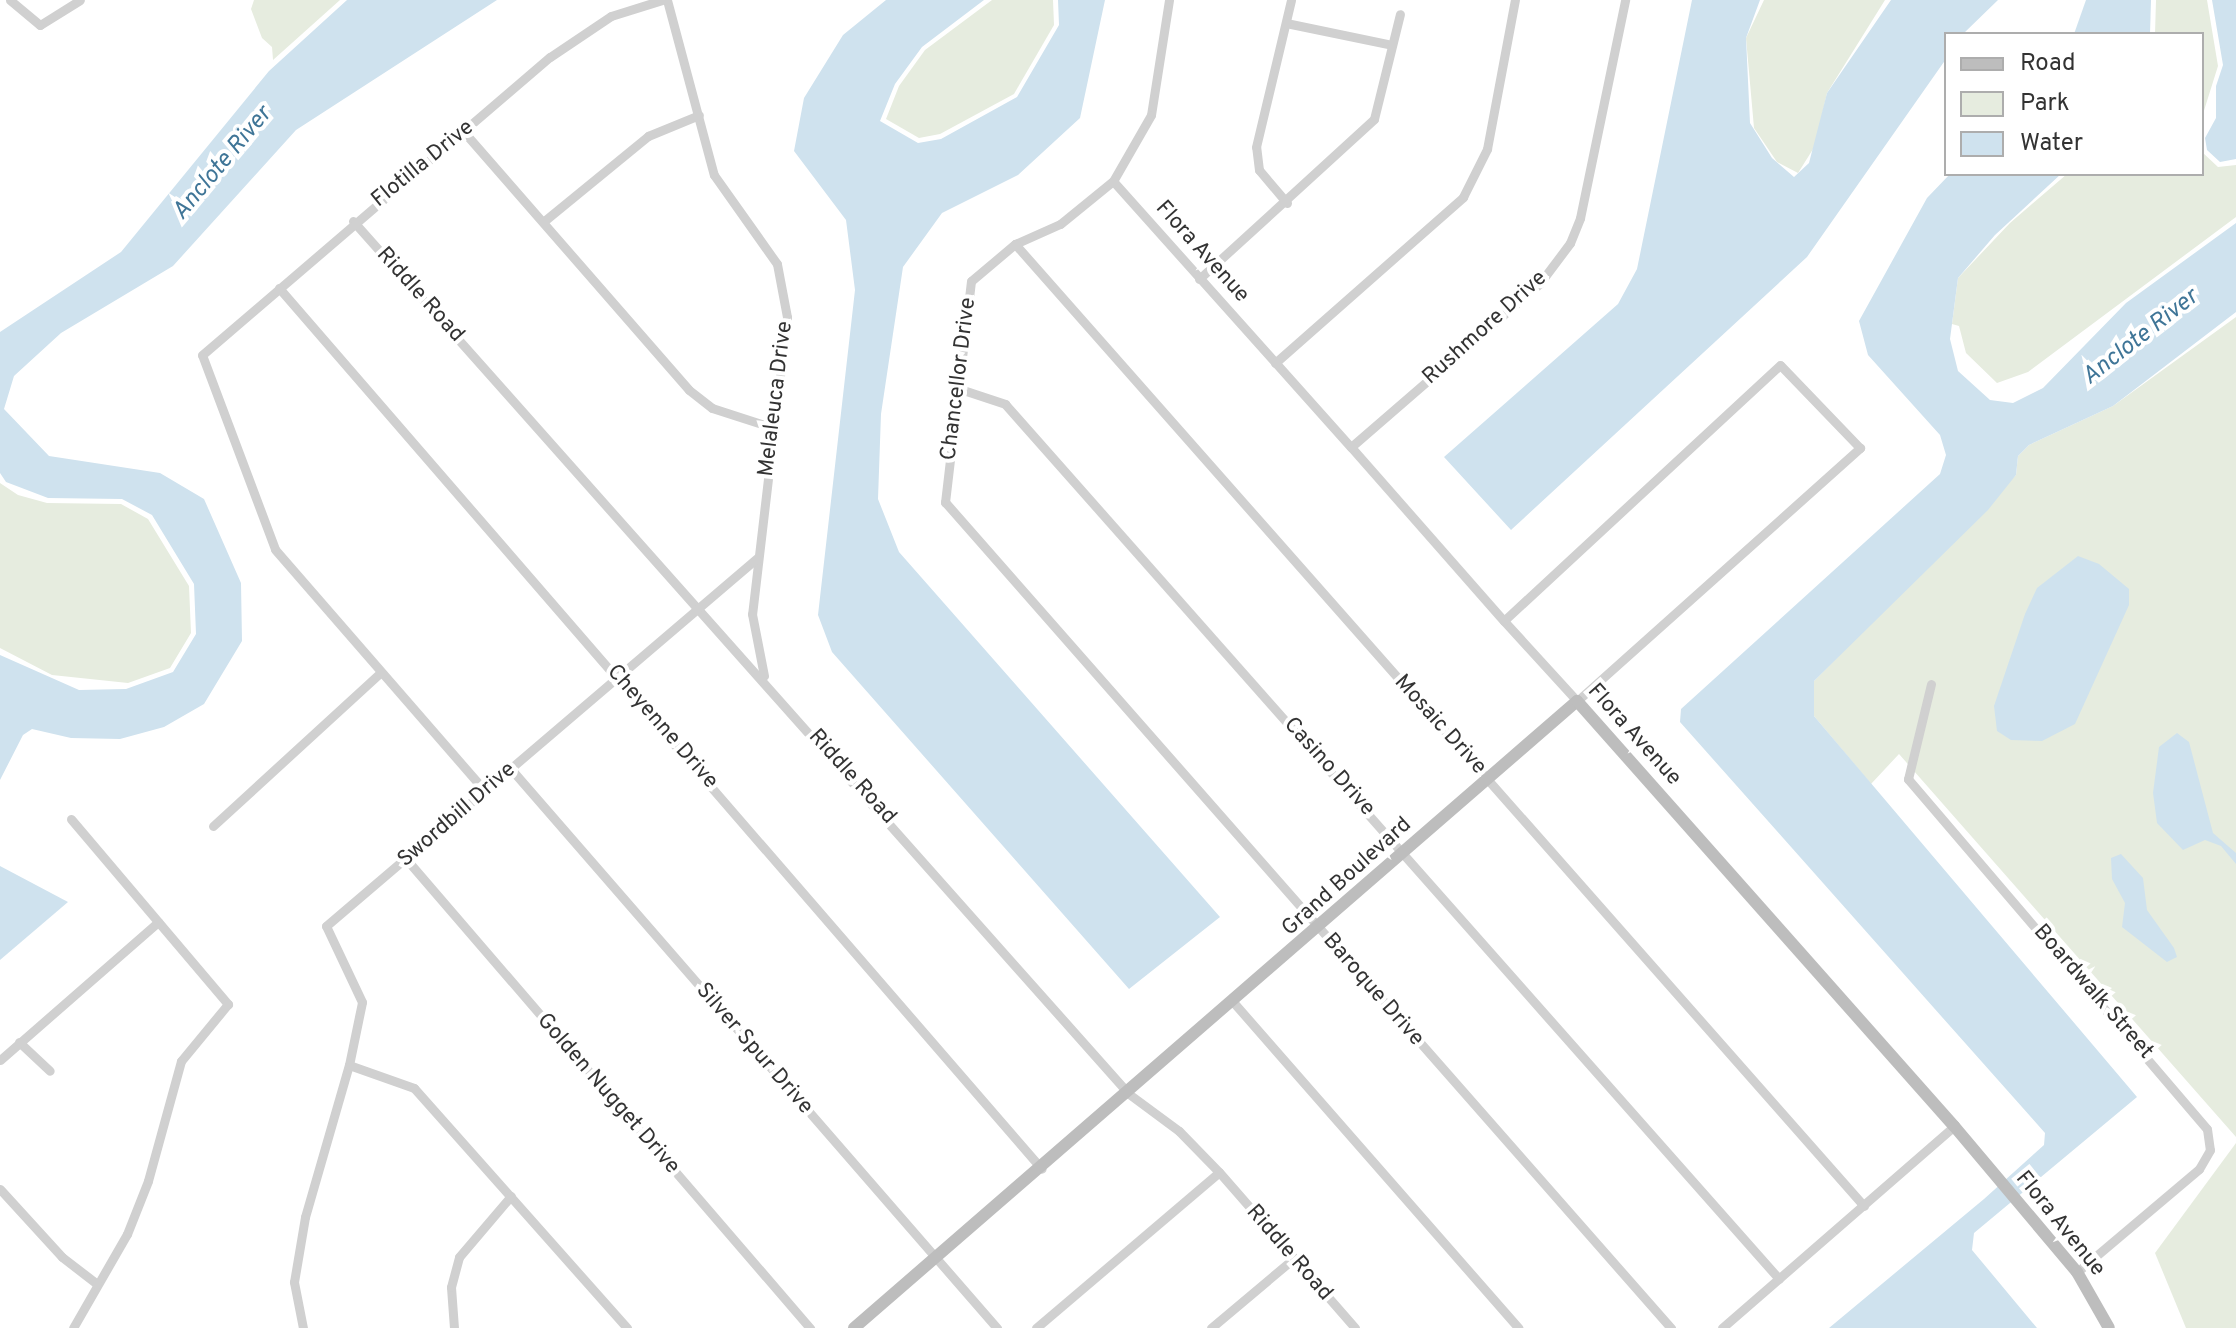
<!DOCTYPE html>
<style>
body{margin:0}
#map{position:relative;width:2236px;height:1328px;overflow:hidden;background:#fff;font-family:Overpass,sans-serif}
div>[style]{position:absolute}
.green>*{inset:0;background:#e6ecdf}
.water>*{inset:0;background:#cfe2ee}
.street>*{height:9px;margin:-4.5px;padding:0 4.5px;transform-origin:4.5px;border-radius:4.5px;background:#d0d0d0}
.secondary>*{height:12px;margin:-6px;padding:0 6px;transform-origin:6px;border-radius:6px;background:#bdbdbd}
span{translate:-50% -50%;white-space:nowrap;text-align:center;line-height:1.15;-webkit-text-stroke:8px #fff;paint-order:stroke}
.street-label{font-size:22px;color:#333}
.water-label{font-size:24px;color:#3f7597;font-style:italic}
.legend{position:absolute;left:1944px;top:32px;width:260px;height:144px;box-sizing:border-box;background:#fff;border:2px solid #adadad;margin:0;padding:10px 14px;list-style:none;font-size:24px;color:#333}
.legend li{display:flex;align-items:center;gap:16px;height:40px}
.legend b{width:40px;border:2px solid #adadad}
</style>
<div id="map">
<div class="green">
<div style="clip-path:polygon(254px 0,340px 0,273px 60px,272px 47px,262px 38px,251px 9px)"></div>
<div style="clip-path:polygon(992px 0,1053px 0,1054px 25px,1014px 94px,940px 134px,919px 138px,886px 119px,899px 86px,925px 50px)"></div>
<div style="clip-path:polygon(1764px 0,1885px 0,1827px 93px,1815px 146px,1798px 173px,1777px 162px,1754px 128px,1746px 38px)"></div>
<div style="clip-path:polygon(2156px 0,2207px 0,2218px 66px,2202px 117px,2202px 34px,2155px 34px)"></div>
<div style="clip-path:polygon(2202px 152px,2218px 167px,2236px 165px,2236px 217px,2028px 372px,1997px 383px,1966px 353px,1959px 326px,1952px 324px,1958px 278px,2010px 223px,2067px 174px,2202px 174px)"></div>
<div style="clip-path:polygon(2236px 317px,2236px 1137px,1899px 754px,1871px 784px,1814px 716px,1814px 681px,2016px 475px,2018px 456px,2029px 445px,2113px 406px)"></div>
<div style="clip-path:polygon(0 483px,18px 495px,47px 503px,121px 504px,148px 519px,189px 586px,191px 633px,170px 668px,128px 683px,52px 675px,0 648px)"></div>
<div style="clip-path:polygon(2236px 1143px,2236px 1328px,2186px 1328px,2155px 1253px)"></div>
</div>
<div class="water">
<div style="clip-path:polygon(347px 0,497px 0,296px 130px,173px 266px,61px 333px,14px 376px,4px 409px,49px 456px,160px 473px,204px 499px,241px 583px,242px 641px,204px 704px,164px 727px,120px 739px,71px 738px,32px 729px,23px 735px,0 780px,0 655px,79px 690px,126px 689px,173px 672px,196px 634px,194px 584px,152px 515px,122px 499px,48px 498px,6px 482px,0 473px,0 332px,121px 252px,269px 71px)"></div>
<div style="clip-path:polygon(886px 0,984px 0,922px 47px,895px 84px,880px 121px,918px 143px,941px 139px,1017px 97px,1059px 25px,1058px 0,1105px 0,1080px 118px,1018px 175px,942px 213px,903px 267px,881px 414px,878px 499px,899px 552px,1220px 917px,1129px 989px,832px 652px,818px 615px,855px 290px,846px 220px,794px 151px,804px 98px,843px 35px)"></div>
<div style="clip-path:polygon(1692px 0,1760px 0,1746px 38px,1750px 123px,1772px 158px,1794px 177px,1809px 163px,1827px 93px,1891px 0,1998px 0,1963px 34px,1946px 34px,1946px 59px,1807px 257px,1511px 530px,1444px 457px,1618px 304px,1637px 269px)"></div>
<div style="clip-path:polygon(2086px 0,2151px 0,2150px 34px,2074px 34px)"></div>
<div style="clip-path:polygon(2212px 0,2236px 0,2236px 159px,2220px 162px,2207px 150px,2205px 138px,2216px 118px,2216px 86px,2223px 65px)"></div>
<div style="clip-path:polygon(1950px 174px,2061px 174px,1995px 235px,1958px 278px,1950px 339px,1958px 371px,1990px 400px,2013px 403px,2043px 388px,2126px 303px,2236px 223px,2236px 312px,2113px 406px,2029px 445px,2018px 456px,2016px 475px,1988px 510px,1814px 681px,1814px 716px,2137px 1097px,1974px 1233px,1972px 1250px,2037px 1328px,1829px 1328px,1984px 1199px,2044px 1145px,2045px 1133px,1680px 722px,1681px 709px,1940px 474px,1946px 455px,1940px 435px,1868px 355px,1859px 321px,1927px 198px)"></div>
<div style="clip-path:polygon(2078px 556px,2099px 564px,2129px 589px,2129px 605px,2075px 724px,2042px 741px,2011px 740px,1997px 731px,1994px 706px,2025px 614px,2037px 588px)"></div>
<div style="clip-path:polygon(2177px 733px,2189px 742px,2213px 833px,2236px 853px,2236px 864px,2221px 846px,2205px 840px,2183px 850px,2157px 823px,2153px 793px,2159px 747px)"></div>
<div style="clip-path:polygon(2121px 854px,2143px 878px,2147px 910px,2174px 948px,2177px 957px,2167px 962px,2122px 927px,2125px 903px,2112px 879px,2111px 858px)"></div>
<div style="clip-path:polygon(0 866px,68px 902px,0 960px)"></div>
</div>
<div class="street">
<div style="left:10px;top:0;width:39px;rotate:40deg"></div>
<div style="left:40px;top:25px;width:47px;rotate:-32deg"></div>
<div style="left:667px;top:0;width:181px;rotate:75deg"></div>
<div style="left:714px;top:175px;width:109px;rotate:54.7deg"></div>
<div style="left:777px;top:264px;width:54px;rotate:79.3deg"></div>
<div style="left:787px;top:317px;width:299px;rotate:96.7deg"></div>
<div style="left:752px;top:614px;width:63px;rotate:79deg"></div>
<div style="left:1169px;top:0;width:116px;rotate:98.9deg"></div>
<div style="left:1151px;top:115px;width:76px;rotate:119.9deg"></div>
<div style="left:1113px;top:181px;width:68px;rotate:140.9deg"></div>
<div style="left:1060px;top:224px;width:49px;rotate:156deg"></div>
<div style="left:1015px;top:244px;width:57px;rotate:139.9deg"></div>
<div style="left:971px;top:281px;width:223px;rotate:96.7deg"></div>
<div style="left:945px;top:502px;width:1100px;rotate:48.69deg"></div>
<div style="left:1286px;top:23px;width:108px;rotate:11.7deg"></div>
<div style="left:464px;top:132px;width:342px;rotate:48.9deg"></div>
<div style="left:689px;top:390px;width:29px;rotate:38deg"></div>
<div style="left:712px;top:408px;width:62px;rotate:17.9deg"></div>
<div style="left:1113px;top:181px;width:357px;rotate:48.2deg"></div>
<div style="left:1351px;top:447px;width:232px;rotate:48.7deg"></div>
<div style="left:1504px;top:621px;width:108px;rotate:47.6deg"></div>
<div style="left:1577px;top:701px;width:380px;rotate:-41.8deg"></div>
<div style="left:1860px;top:448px;width:115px;rotate:-133.9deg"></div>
<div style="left:1780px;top:365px;width:376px;rotate:137.2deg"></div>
<div style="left:1287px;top:203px;width:43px;rotate:-130.3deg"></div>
<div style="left:1259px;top:170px;width:23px;rotate:-97deg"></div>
<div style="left:1256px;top:147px;width:151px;rotate:-76.6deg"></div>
<div style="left:353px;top:221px;width:1168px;rotate:48.37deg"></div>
<div style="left:1129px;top:1094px;width:62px;rotate:36.5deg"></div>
<div style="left:1179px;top:1131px;width:57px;rotate:45.7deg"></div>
<div style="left:1219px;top:1172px;width:207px;rotate:48.9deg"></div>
<div style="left:543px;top:222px;width:136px;rotate:-39.3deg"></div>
<div style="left:648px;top:136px;width:55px;rotate:-22.4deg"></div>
<div style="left:1015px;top:244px;width:1283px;rotate:48.57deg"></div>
<div style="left:1199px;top:279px;width:237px;rotate:-42.4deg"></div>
<div style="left:1374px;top:119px;width:108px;rotate:-76.1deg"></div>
<div style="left:279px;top:288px;width:1165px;rotate:49.11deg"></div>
<div style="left:1275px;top:363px;width:251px;rotate:-41.4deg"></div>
<div style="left:1463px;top:197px;width:54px;rotate:-63.4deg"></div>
<div style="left:1487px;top:149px;width:152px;rotate:-79.4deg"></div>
<div style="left:957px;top:388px;width:51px;rotate:18.4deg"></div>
<div style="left:1005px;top:404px;width:1168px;rotate:48.5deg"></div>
<div style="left:1351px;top:447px;width:250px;rotate:-40.9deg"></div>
<div style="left:1540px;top:283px;width:50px;rotate:-53.1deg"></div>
<div style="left:1570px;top:243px;width:27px;rotate:-68deg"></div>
<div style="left:1580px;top:218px;width:223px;rotate:-78.3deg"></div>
<div style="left:1931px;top:684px;width:98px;rotate:103.6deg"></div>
<div style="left:1908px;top:779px;width:460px;rotate:49.5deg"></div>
<div style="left:2207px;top:1129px;width:21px;rotate:82deg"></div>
<div style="left:2210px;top:1150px;width:22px;rotate:120deg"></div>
<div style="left:2199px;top:1169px;width:160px;rotate:139.8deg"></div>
<div style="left:511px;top:769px;width:741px;rotate:49deg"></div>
<div style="left:485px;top:791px;width:320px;rotate:-131deg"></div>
<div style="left:275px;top:549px;width:207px;rotate:-110.6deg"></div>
<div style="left:202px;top:355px;width:458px;rotate:-40.6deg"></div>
<div style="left:550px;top:57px;width:73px;rotate:-33.9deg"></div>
<div style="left:611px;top:16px;width:53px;rotate:-17.4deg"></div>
<div style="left:71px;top:819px;width:243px;rotate:49.7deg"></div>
<div style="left:228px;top:1004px;width:74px;rotate:129.5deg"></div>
<div style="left:181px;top:1061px;width:124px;rotate:105.4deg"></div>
<div style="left:148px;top:1181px;width:57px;rotate:111.6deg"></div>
<div style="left:127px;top:1234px;width:108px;rotate:119.9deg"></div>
<div style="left:213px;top:826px;width:228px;rotate:-42.5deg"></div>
<div style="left:407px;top:860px;width:618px;rotate:49.27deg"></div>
<div style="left:1234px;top:1003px;width:432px;rotate:48.8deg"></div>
<div style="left:19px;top:1042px;width:42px;rotate:43.1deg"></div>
<div style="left:0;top:1060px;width:210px;rotate:-41.1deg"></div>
<div style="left:349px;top:1065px;width:69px;rotate:19.5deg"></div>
<div style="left:414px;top:1088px;width:321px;rotate:48.4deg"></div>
<div style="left:0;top:1189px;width:92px;rotate:47.6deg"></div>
<div style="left:62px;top:1257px;width:44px;rotate:37.6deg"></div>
<div style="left:303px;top:1328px;width:47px;rotate:-101.1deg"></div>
<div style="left:294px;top:1282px;width:66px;rotate:-80.4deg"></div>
<div style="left:305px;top:1217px;width:158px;rotate:-73.9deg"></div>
<div style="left:349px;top:1065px;width:64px;rotate:-78.3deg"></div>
<div style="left:362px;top:1002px;width:84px;rotate:-115.3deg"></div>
<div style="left:326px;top:926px;width:567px;rotate:-40.49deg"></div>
<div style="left:454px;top:1328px;width:41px;rotate:-94.2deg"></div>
<div style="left:451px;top:1287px;width:31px;rotate:-75deg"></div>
<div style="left:459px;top:1257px;width:80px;rotate:-49.6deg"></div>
<div style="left:1036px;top:1328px;width:240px;rotate:-40.4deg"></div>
<div style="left:1211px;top:1328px;width:107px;rotate:-40.1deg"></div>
<div style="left:1722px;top:1328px;width:308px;rotate:-41deg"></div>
</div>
<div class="secondary">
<div style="left:854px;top:1328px;width:957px;rotate:-40.93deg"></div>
<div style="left:1577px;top:701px;width:568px;rotate:48.43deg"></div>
<div style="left:1954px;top:1126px;width:191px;rotate:49.9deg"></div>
<div style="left:2077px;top:1272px;width:64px;rotate:60.3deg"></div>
</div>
<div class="street-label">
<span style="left:423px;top:164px;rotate:-39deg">Flotilla Drive</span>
<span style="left:1202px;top:252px;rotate:48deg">Flora Avenue</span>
<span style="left:420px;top:295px;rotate:48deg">Riddle Road</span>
<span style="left:1485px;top:328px;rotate:-42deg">Rushmore Drive</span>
<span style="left:959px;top:379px;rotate:-83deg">Chancellor Drive</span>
<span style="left:776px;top:399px;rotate:-83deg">Melaleuca Drive</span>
<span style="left:1440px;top:725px;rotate:48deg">Mosaic Drive</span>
<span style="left:662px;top:727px;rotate:49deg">Cheyenne Drive</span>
<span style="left:1634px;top:735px;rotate:48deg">Flora Avenue</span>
<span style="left:1329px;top:767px;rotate:48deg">Casino Drive</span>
<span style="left:852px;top:777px;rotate:48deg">Riddle Road</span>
<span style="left:457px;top:815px;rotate:-41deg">Swordbill Drive</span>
<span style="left:1347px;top:877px;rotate:-42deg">Grand Boulevard</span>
<span style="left:1373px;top:990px;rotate:49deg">Baroque Drive</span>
<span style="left:2093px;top:992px;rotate:49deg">Boardwalk Street</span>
<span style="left:754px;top:1049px;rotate:49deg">Silver Spur Drive</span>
<span style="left:608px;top:1094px;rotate:49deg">Golden Nugget Drive</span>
<span style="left:2060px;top:1224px;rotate:51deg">Flora Avenue</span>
<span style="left:1289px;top:1253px;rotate:49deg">Riddle Road</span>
</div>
<div class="water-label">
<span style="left:223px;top:164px;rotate:-50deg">Anclote River</span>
<span style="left:2141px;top:338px;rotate:-38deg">Anclote River</span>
</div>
<ul class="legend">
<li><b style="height:10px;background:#bdbdbd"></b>Road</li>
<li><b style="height:22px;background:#e6ecdf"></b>Park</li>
<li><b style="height:22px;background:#cfe2ee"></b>Water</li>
</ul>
</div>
